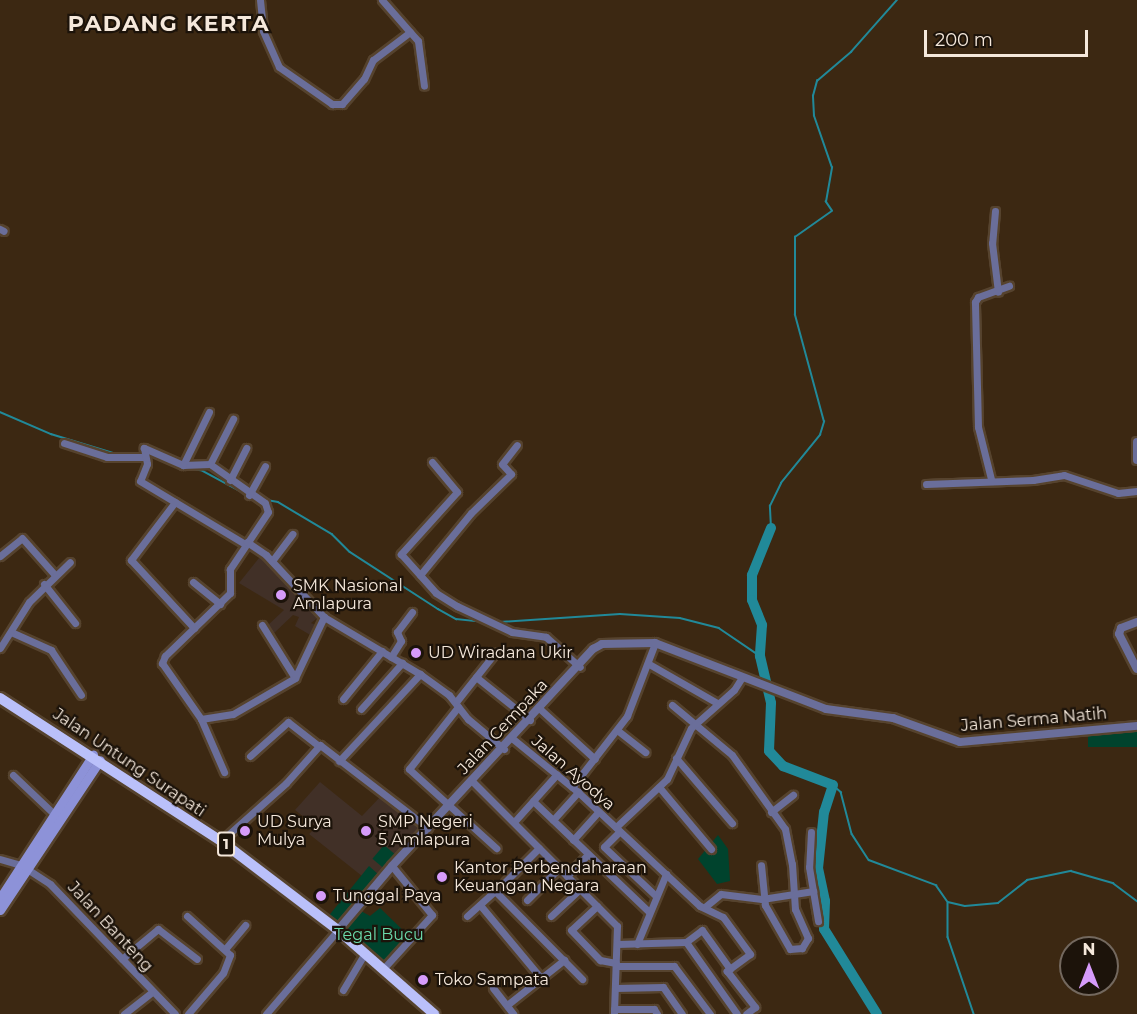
<!DOCTYPE html>
<style>
body{margin:0}
#map{position:relative;width:1137px;height:1014px;overflow:hidden;background:#3c2812;font-family:Montserrat,sans-serif}
div>[style]{position:absolute}
.education>*{inset:0;background:#413027}
.green>*{inset:0;background:#00432d;transform-origin:0 0}
.stream>*{height:1.5px;margin:-0.75px;padding:0 0.75px;transform-origin:0.75px;border-radius:0.75px;background:#218999}
.river>*{height:10px;margin:-5px;padding:0 5px;transform-origin:5px;border-radius:5px;background:#218999}
.roads{filter:drop-shadow(2px 0 #56432e) drop-shadow(-2px 0 #56432e) drop-shadow(0 2px #56432e) drop-shadow(0 -2px #56432e)}
.minor>*{height:7px;margin:-3.5px;padding:0 3.5px;transform-origin:3.5px;border-radius:3.5px;background:#6a6e9a}
.tertiary>*{height:8px;margin:-4px;padding:0 4px;transform-origin:4px;border-radius:4px;background:#6a6e9a}
.secondary>*{height:9px;margin:-4.5px;padding:0 4.5px;transform-origin:4.5px;border-radius:4.5px;background:#8d92d8}
.trunk>*{height:10px;margin:-5px;padding:0 5px;transform-origin:5px;border-radius:5px;background:#bac0fa}
.dots>*{width:16px;height:16px;translate:-50% -50%;box-sizing:border-box;border:3px solid #1c130a;border-radius:50%}
span{translate:-50% -50%;white-space:nowrap;text-align:center;line-height:1.15;-webkit-text-stroke:4.5px #1c130a;paint-order:stroke}
.shield-label span{padding:2px 4px;background:#1c130a;border:2px solid;border-radius:4px;-webkit-text-stroke-width:0}
.shield-label{font-size:15px;color:#f5e8db;font-weight:700}
.poi-label{font-size:16px;color:#f5e8db}
.left{translate:0 -50%;text-align:left}
.street-label{font-size:16px;color:#f5e8db}
.park-label{font-size:16px;color:#6bd9ab}
.district-label{font-size:22px;color:#f5e8db;font-weight:700;letter-spacing:1.5px}
.north{position:absolute;left:1059px;top:936px;width:60px;height:60px;box-sizing:border-box;background:#1c130a;border:2px solid #73685e;border-radius:50%;rotate:0deg;font-size:16px;font-weight:700;line-height:24px;text-align:center;color:#f5e8db}
.north::after{content:'';display:block;margin:auto;width:21px;height:27px;background:#d69bfa;clip-path:polygon(50% 0,100% 100%,50% 72%,0 100%)}
.scale{position:absolute;left:924px;top:30px;width:164px;height:27px;box-sizing:border-box;border:3px solid #f5e8db;border-top:0;padding-left:8px;font-size:18px;line-height:21px;white-space:nowrap;color:#f5e8db;-webkit-text-stroke:4px #1c130a;paint-order:stroke}
</style>
<div id="map">
<div class="education">
<div style="clip-path:polygon(263px 553px,321px 615px,311px 623px,318px 626px,312px 636px,295px 626px,299px 617px,293px 615px,272px 635px,266px 627px,284px 610px,239px 583px)"></div>
<div style="clip-path:polygon(320px 782px,362px 816px,381px 796px,422px 828px,380px 876px,369px 867px,362px 876px,309px 834px,316px 827px,295px 810px)"></div>
</div>
<div class="green">
<div style="left:1137px;top:728px;width:19px;height:49px;rotate:90deg"></div>
<div style="clip-path:polygon(718px 835px,728px 849px,730px 881px,717px 884px,698px 859px)"></div>
<div style="left:384px;top:845px;width:17px;height:18px;rotate:40deg"></div>
<div style="clip-path:polygon(369px 866px,380px 876px,335px 925px,327px 918px)"></div>
<div style="clip-path:polygon(380px 908px,411px 938px,383px 964px,344px 932px,361px 911px,370px 916px)"></div>
</div>
<div class="stream">
<div style="left:0;top:412px;width:56px;rotate:23.3deg"></div>
<div style="left:51px;top:434px;width:69px;rotate:16.9deg"></div>
<div style="left:131px;top:454px;width:10px;rotate:-6deg"></div>
<div style="left:157px;top:457px;width:26px;rotate:25deg"></div>
<div style="left:181px;top:468px;width:20px;rotate:6deg"></div>
<div style="left:201px;top:470px;width:59px;rotate:28.3deg"></div>
<div style="left:267px;top:500px;width:11px;rotate:10deg"></div>
<div style="left:278px;top:502px;width:63px;rotate:30.7deg"></div>
<div style="left:332px;top:534px;width:25px;rotate:45deg"></div>
<div style="left:350px;top:552px;width:105px;rotate:32.9deg"></div>
<div style="left:438px;top:609px;width:21px;rotate:29deg"></div>
<div style="left:456px;top:619px;width:27px;rotate:6deg"></div>
<div style="left:771px;top:528px;width:22px;rotate:-93deg"></div>
<div style="left:770px;top:506px;width:25px;rotate:-64deg"></div>
<div style="left:781px;top:483px;width:62px;rotate:-50.9deg"></div>
<div style="left:820px;top:435px;width:14px;rotate:-73deg"></div>
<div style="left:824px;top:422px;width:111px;rotate:-105.2deg"></div>
<div style="left:795px;top:315px;width:78px;rotate:-90deg"></div>
<div style="left:795px;top:237px;width:45px;rotate:-35.1deg"></div>
<div style="left:832px;top:211px;width:11px;rotate:-124deg"></div>
<div style="left:826px;top:202px;width:35px;rotate:-80deg"></div>
<div style="left:832px;top:168px;width:55px;rotate:-109.1deg"></div>
<div style="left:814px;top:116px;width:20px;rotate:-93deg"></div>
<div style="left:813px;top:96px;width:16px;rotate:-75deg"></div>
<div style="left:817px;top:81px;width:45px;rotate:-40.5deg"></div>
<div style="left:851px;top:52px;width:69px;rotate:-48.5deg"></div>
<div style="left:500px;top:622px;width:120px;rotate:-3.8deg"></div>
<div style="left:620px;top:614px;width:60px;rotate:3.8deg"></div>
<div style="left:680px;top:618px;width:40px;rotate:14.4deg"></div>
<div style="left:719px;top:628px;width:50px;rotate:34.3deg"></div>
<div style="left:833px;top:785px;width:11px;rotate:41deg"></div>
<div style="left:841px;top:792px;width:43px;rotate:75.3deg"></div>
<div style="left:852px;top:834px;width:31px;rotate:57deg"></div>
<div style="left:869px;top:860px;width:72px;rotate:20.5deg"></div>
<div style="left:936px;top:885px;width:21px;rotate:55deg"></div>
<div style="left:948px;top:902px;width:17px;rotate:13deg"></div>
<div style="left:965px;top:906px;width:33px;rotate:-5deg"></div>
<div style="left:998px;top:903px;width:37px;rotate:-38deg"></div>
<div style="left:1027px;top:880px;width:45px;rotate:-11.6deg"></div>
<div style="left:1071px;top:871px;width:44px;rotate:15.9deg"></div>
<div style="left:1113px;top:883px;width:30px;rotate:37deg"></div>
<div style="left:948px;top:903px;width:34px;rotate:90deg"></div>
<div style="left:948px;top:937px;width:81px;rotate:71.3deg"></div>
</div>
<div class="river">
<div style="left:771px;top:528px;width:51px;rotate:112deg"></div>
<div style="left:752px;top:575px;width:25px;rotate:90deg"></div>
<div style="left:752px;top:600px;width:27px;rotate:68deg"></div>
<div style="left:762px;top:625px;width:31px;rotate:94deg"></div>
<div style="left:760px;top:656px;width:48px;rotate:76.8deg"></div>
<div style="left:771px;top:703px;width:48px;rotate:92.4deg"></div>
<div style="left:769px;top:751px;width:21px;rotate:47deg"></div>
<div style="left:783px;top:766px;width:53px;rotate:20.8deg"></div>
<div style="left:833px;top:785px;width:28px;rotate:108deg"></div>
<div style="left:824px;top:812px;width:56px;rotate:96.1deg"></div>
<div style="left:818px;top:868px;width:34px;rotate:78deg"></div>
<div style="left:825px;top:901px;width:28px;rotate:92deg"></div>
<div style="left:824px;top:929px;width:100px;rotate:58.1deg"></div>
</div>
<div class="roads">
<div class="minor">
<div style="left:260px;top:0;width:31px;rotate:84deg"></div>
<div style="left:263px;top:31px;width:39px;rotate:66deg"></div>
<div style="left:279px;top:67px;width:65px;rotate:34.9deg"></div>
<div style="left:332px;top:104px;width:10px"></div>
<div style="left:342px;top:104px;width:33px;rotate:-49deg"></div>
<div style="left:364px;top:79px;width:21px;rotate:-65deg"></div>
<div style="left:373px;top:60px;width:46px;rotate:-37.1deg"></div>
<div style="left:410px;top:32px;width:12px;rotate:48deg"></div>
<div style="left:418px;top:41px;width:45px;rotate:82.4deg"></div>
<div style="left:382px;top:0;width:43px;rotate:48.8deg"></div>
<div style="left:995px;top:211px;width:32px;rotate:95deg"></div>
<div style="left:992px;top:243px;width:49px;rotate:83deg"></div>
<div style="left:0;top:229px;width:4px;rotate:27deg"></div>
<div style="left:209px;top:412px;width:59px;rotate:116.1deg"></div>
<div style="left:183px;top:465px;width:27px;rotate:-2deg"></div>
<div style="left:210px;top:464px;width:67px;rotate:35.3deg"></div>
<div style="left:265px;top:503px;width:9px;rotate:72deg"></div>
<div style="left:268px;top:512px;width:69px;rotate:123.7deg"></div>
<div style="left:230px;top:569px;width:24px;rotate:90deg"></div>
<div style="left:230px;top:593px;width:91px;rotate:135.9deg"></div>
<div style="left:165px;top:656px;width:8px;rotate:113deg"></div>
<div style="left:162px;top:663px;width:68px;rotate:55.1deg"></div>
<div style="left:201px;top:719px;width:58px;rotate:66.5deg"></div>
<div style="left:64px;top:443px;width:45px;rotate:18deg"></div>
<div style="left:107px;top:457px;width:38px"></div>
<div style="left:432px;top:462px;width:39px;rotate:50deg"></div>
<div style="left:457px;top:492px;width:84px;rotate:132.1deg"></div>
<div style="left:401px;top:554px;width:52px;rotate:48.1deg"></div>
<div style="left:436px;top:593px;width:25px;rotate:32deg"></div>
<div style="left:457px;top:606px;width:61px;rotate:25.3deg"></div>
<div style="left:512px;top:632px;width:34px;rotate:8deg"></div>
<div style="left:546px;top:637px;width:45px;rotate:41.4deg"></div>
<div style="left:210px;top:464px;width:51px;rotate:-62.9deg"></div>
<div style="left:183px;top:465px;width:43px;rotate:-156.4deg"></div>
<div style="left:144px;top:448px;width:16px;rotate:79deg"></div>
<div style="left:147px;top:464px;width:18px;rotate:112deg"></div>
<div style="left:140px;top:481px;width:122px;rotate:31deg"></div>
<div style="left:991px;top:479px;width:54px;rotate:-104deg"></div>
<div style="left:978px;top:427px;width:125px;rotate:-91.4deg"></div>
<div style="left:975px;top:302px;width:6px;rotate:-59deg"></div>
<div style="left:978px;top:297px;width:33px;rotate:-20deg"></div>
<div style="left:230px;top:480px;width:36px;rotate:-63deg"></div>
<div style="left:926px;top:484px;width:107px;rotate:-2.1deg"></div>
<div style="left:1033px;top:480px;width:31px;rotate:-9deg"></div>
<div style="left:1064px;top:475px;width:57px;rotate:18.4deg"></div>
<div style="left:1118px;top:493px;width:19px;rotate:-6deg"></div>
<div style="left:249px;top:495px;width:33px;rotate:-61deg"></div>
<div style="left:175px;top:502px;width:73px;rotate:127.2deg"></div>
<div style="left:131px;top:560px;width:93px;rotate:47.2deg"></div>
<div style="left:247px;top:542px;width:23px;rotate:34deg"></div>
<div style="left:266px;top:555px;width:85px;rotate:46.9deg"></div>
<div style="left:324px;top:617px;width:112px;rotate:30.7deg"></div>
<div style="left:420px;top:674px;width:36px;rotate:36deg"></div>
<div style="left:449px;top:695px;width:31px;rotate:52deg"></div>
<div style="left:468px;top:719px;width:47px;rotate:39.8deg"></div>
<div style="left:0;top:556px;width:28px;rotate:-39deg"></div>
<div style="left:22px;top:538px;width:50px;rotate:48.3deg"></div>
<div style="left:272px;top:561px;width:34px;rotate:-53deg"></div>
<div style="left:420px;top:575px;width:80px;rotate:-50.6deg"></div>
<div style="left:471px;top:513px;width:56px;rotate:-44.3deg"></div>
<div style="left:511px;top:474px;width:13px;rotate:-132deg"></div>
<div style="left:502px;top:464px;width:24px;rotate:-52deg"></div>
<div style="left:193px;top:582px;width:35px;rotate:39deg"></div>
<div style="left:44px;top:584px;width:50px;rotate:51.5deg"></div>
<div style="left:262px;top:625px;width:62px;rotate:58.1deg"></div>
<div style="left:11px;top:632px;width:44px;rotate:24.2deg"></div>
<div style="left:51px;top:650px;width:54px;rotate:56.3deg"></div>
<div style="left:0;top:648px;width:54px;rotate:-57.8deg"></div>
<div style="left:29px;top:602px;width:57px;rotate:-44.3deg"></div>
<div style="left:391px;top:657px;width:19px;rotate:-58deg"></div>
<div style="left:401px;top:641px;width:10px;rotate:-114deg"></div>
<div style="left:397px;top:632px;width:25px;rotate:-53deg"></div>
<div style="left:649px;top:664px;width:78px;rotate:29.8deg"></div>
<div style="left:476px;top:677px;width:69px;rotate:38.5deg"></div>
<div style="left:343px;top:699px;width:62px;rotate:-50.9deg"></div>
<div style="left:456px;top:702px;width:63px;rotate:-51.5deg"></div>
<div style="left:672px;top:705px;width:78px;rotate:39.8deg"></div>
<div style="left:732px;top:755px;width:91px;rotate:54.4deg"></div>
<div style="left:785px;top:829px;width:36px;rotate:79deg"></div>
<div style="left:792px;top:864px;width:45px;rotate:86.2deg"></div>
<div style="left:795px;top:909px;width:32px;rotate:66deg"></div>
<div style="left:808px;top:938px;width:12px;rotate:121deg"></div>
<div style="left:802px;top:948px;width:12px;rotate:175deg"></div>
<div style="left:790px;top:949px;width:51px;rotate:-119.6deg"></div>
<div style="left:765px;top:905px;width:40px;rotate:-95.7deg"></div>
<div style="left:458px;top:707px;width:79px;rotate:128.3deg"></div>
<div style="left:409px;top:769px;width:118px;rotate:42.2deg"></div>
<div style="left:361px;top:709px;width:62px;rotate:-48.3deg"></div>
<div style="left:540px;top:709px;width:74px;rotate:42.3deg"></div>
<div style="left:201px;top:719px;width:32px;rotate:-9deg"></div>
<div style="left:233px;top:714px;width:72px;rotate:-30.1deg"></div>
<div style="left:295px;top:678px;width:68px;rotate:-64.6deg"></div>
<div style="left:617px;top:730px;width:36px;rotate:38deg"></div>
<div style="left:513px;top:739px;width:84px;rotate:39.2deg"></div>
<div style="left:578px;top:792px;width:167px;rotate:43.1deg"></div>
<div style="left:700px;top:906px;width:25px;rotate:26deg"></div>
<div style="left:723px;top:917px;width:46px;rotate:53.9deg"></div>
<div style="left:750px;top:954px;width:29px;rotate:144deg"></div>
<div style="left:727px;top:971px;width:46px;rotate:52.1deg"></div>
<div style="left:755px;top:1007px;width:11px;rotate:142deg"></div>
<div style="left:250px;top:756px;width:51px;rotate:-41.8deg"></div>
<div style="left:288px;top:722px;width:37px;rotate:38deg"></div>
<div style="left:676px;top:758px;width:86px;rotate:49.3deg"></div>
<div style="left:339px;top:761px;width:119px;rotate:-47deg"></div>
<div style="left:13px;top:775px;width:57px;rotate:43.6deg"></div>
<div style="left:472px;top:781px;width:205px;rotate:45deg"></div>
<div style="left:617px;top:926px;width:88px;rotate:92deg"></div>
<div style="left:572px;top:787px;width:90px;rotate:-52.2deg"></div>
<div style="left:627px;top:716px;width:78px;rotate:-69deg"></div>
<div style="left:659px;top:787px;width:81px;rotate:50deg"></div>
<div style="left:533px;top:801px;width:161px;rotate:43.7deg"></div>
<div style="left:771px;top:812px;width:28px;rotate:-38deg"></div>
<div style="left:553px;top:820px;width:38px;rotate:-48deg"></div>
<div style="left:514px;top:822px;width:64px;rotate:-48.1deg"></div>
<div style="left:616px;top:827px;width:70px;rotate:-43.3deg"></div>
<div style="left:667px;top:779px;width:56px;rotate:-64.8deg"></div>
<div style="left:691px;top:728px;width:57px;rotate:-41.5deg"></div>
<div style="left:734px;top:690px;width:15px;rotate:-58deg"></div>
<div style="left:619px;top:832px;width:21px;rotate:135deg"></div>
<div style="left:604px;top:847px;width:71px;rotate:43.3deg"></div>
<div style="left:811px;top:832px;width:35px;rotate:93deg"></div>
<div style="left:809px;top:867px;width:55px;rotate:80.5deg"></div>
<div style="left:573px;top:840px;width:38px;rotate:-48deg"></div>
<div style="left:221px;top:841px;width:87px;rotate:-41.7deg"></div>
<div style="left:286px;top:783px;width:51px;rotate:-48.2deg"></div>
<div style="left:320px;top:745px;width:136px;rotate:37.5deg"></div>
<div style="left:0;top:859px;width:22px;rotate:16deg"></div>
<div style="left:21px;top:865px;width:35px;rotate:33deg"></div>
<div style="left:50px;top:884px;width:180px;rotate:46.1deg"></div>
<div style="left:567px;top:876px;width:29px;rotate:-46deg"></div>
<div style="left:505px;top:882px;width:48px;rotate:-45deg"></div>
<div style="left:527px;top:900px;width:45px;rotate:-45deg"></div>
<div style="left:480px;top:905px;width:95px;rotate:50.1deg"></div>
<div style="left:597px;top:906px;width:35px;rotate:137deg"></div>
<div style="left:571px;top:930px;width:42px;rotate:46deg"></div>
<div style="left:600px;top:960px;width:16px;rotate:11deg"></div>
<div style="left:706px;top:906px;width:19px;rotate:-39deg"></div>
<div style="left:721px;top:894px;width:41px;rotate:7deg"></div>
<div style="left:762px;top:899px;width:52px;rotate:-8.9deg"></div>
<div style="left:187px;top:916px;width:58px;rotate:42.2deg"></div>
<div style="left:230px;top:955px;width:19px;rotate:111deg"></div>
<div style="left:223px;top:973px;width:54px;rotate:130.5deg"></div>
<div style="left:467px;top:916px;width:38px;rotate:-42deg"></div>
<div style="left:495px;top:891px;width:124px;rotate:45.3deg"></div>
<div style="left:551px;top:916px;width:40px;rotate:-43deg"></div>
<div style="left:686px;top:942px;width:20px;rotate:-37deg"></div>
<div style="left:702px;top:930px;width:48px;rotate:54.3deg"></div>
<div style="left:617px;top:944px;width:69px;rotate:-1.7deg"></div>
<div style="left:686px;top:942px;width:88px;rotate:54.7deg"></div>
<div style="left:637px;top:944px;width:76px;rotate:-67.5deg"></div>
<div style="left:226px;top:948px;width:30px;rotate:-50deg"></div>
<div style="left:122px;top:959px;width:47px;rotate:-39.8deg"></div>
<div style="left:158px;top:929px;width:49px;rotate:37.6deg"></div>
<div style="left:616px;top:966px;width:58px"></div>
<div style="left:674px;top:966px;width:60px;rotate:53.1deg"></div>
<div style="left:383px;top:969px;width:73px;rotate:-47.8deg"></div>
<div style="left:432px;top:915px;width:63px;rotate:-129.2deg"></div>
<div style="left:493px;top:988px;width:33px;rotate:52deg"></div>
<div style="left:615px;top:988px;width:48px;rotate:-1.2deg"></div>
<div style="left:663px;top:987px;width:33px;rotate:55deg"></div>
<div style="left:343px;top:990px;width:43px;rotate:-59.3deg"></div>
<div style="left:507px;top:1005px;width:73px;rotate:-38.3deg"></div>
<div style="left:614px;top:1009px;width:40px"></div>
<div style="left:654px;top:1009px;width:6px;rotate:59deg"></div>
<div style="left:124px;top:1014px;width:36px;rotate:-38deg"></div>
<div style="left:266px;top:1014px;width:111px;rotate:-49.4deg"></div>
</div>
<div class="tertiary">
<div style="left:1137px;top:442px;width:18px;rotate:90deg"></div>
<div style="left:1137px;top:622px;width:17px;rotate:159deg"></div>
<div style="left:1121px;top:628px;width:6px;rotate:108deg"></div>
<div style="left:1119px;top:634px;width:39px;rotate:63deg"></div>
<div style="left:338px;top:930px;width:84px;rotate:-49.8deg"></div>
<div style="left:392px;top:866px;width:296px;rotate:-47.2deg"></div>
<div style="left:593px;top:649px;width:10px;rotate:-29deg"></div>
<div style="left:602px;top:644px;width:53px;rotate:-1.1deg"></div>
<div style="left:655px;top:643px;width:183px;rotate:21.1deg"></div>
<div style="left:826px;top:709px;width:68px;rotate:7.7deg"></div>
<div style="left:893px;top:718px;width:71px;rotate:19.7deg"></div>
<div style="left:960px;top:742px;width:178px;rotate:-5.2deg"></div>
</div>
<div class="secondary">
<div style="left:0;top:898px;width:171px;rotate:-57deg"></div>
<div style="left:0;top:910px;width:180px;rotate:-56.3deg"></div>
</div>
<div class="trunk">
<div style="left:0;top:698px;width:263px;rotate:32.9deg"></div>
<div style="left:221px;top:841px;width:147px;rotate:37.3deg"></div>
<div style="left:338px;top:930px;width:128px;rotate:41.2deg"></div>
</div>
</div>
<div class="dots">
<div style="left:281px;top:595px;background:#d69bfa"></div>
<div style="left:416px;top:653px;background:#d69bfa"></div>
<div style="left:245px;top:831px;background:#d69bfa"></div>
<div style="left:366px;top:831px;background:#d69bfa"></div>
<div style="left:442px;top:877px;background:#d69bfa"></div>
<div style="left:321px;top:896px;background:#d69bfa"></div>
<div style="left:423px;top:980px;background:#d69bfa"></div>
</div>
<div class="shield-label">
<span style="left:226px;top:844px">1</span>
</div>
<div class="poi-label">
<span class="left" style="left:293px;top:595px">SMK Nasional<br>Amlapura</span>
<span class="left" style="left:428px;top:653px">UD Wiradana Ukir</span>
<span class="left" style="left:257px;top:831px">UD Surya<br>Mulya</span>
<span class="left" style="left:378px;top:831px">SMP Negeri<br>5 Amlapura</span>
<span class="left" style="left:454px;top:877px">Kantor Perbendaharaan<br>Keuangan Negara</span>
<span class="left" style="left:333px;top:896px">Tunggal Paya</span>
<span class="left" style="left:435px;top:980px">Toko Sampata</span>
</div>
<div class="street-label">
<span style="left:1034px;top:720px;rotate:-5deg">Jalan Serma Natih</span>
<span style="left:503px;top:727px;rotate:-47deg">Jalan Cempaka</span>
<span style="left:129px;top:763px;rotate:34deg">Jalan Untung Surapati</span>
<span style="left:573px;top:773px;rotate:41deg">Jalan Ayodya</span>
<span style="left:110px;top:927px;rotate:47deg">Jalan Banteng</span>
</div>
<div class="park-label">
<span style="left:379px;top:935px">Tegal Bucu</span>
</div>
<div class="district-label">
<span style="left:169px;top:24px">PADANG KERTA</span>
</div>
<div class="north">N</div>
<div class="scale">200 m</div>
</div>
